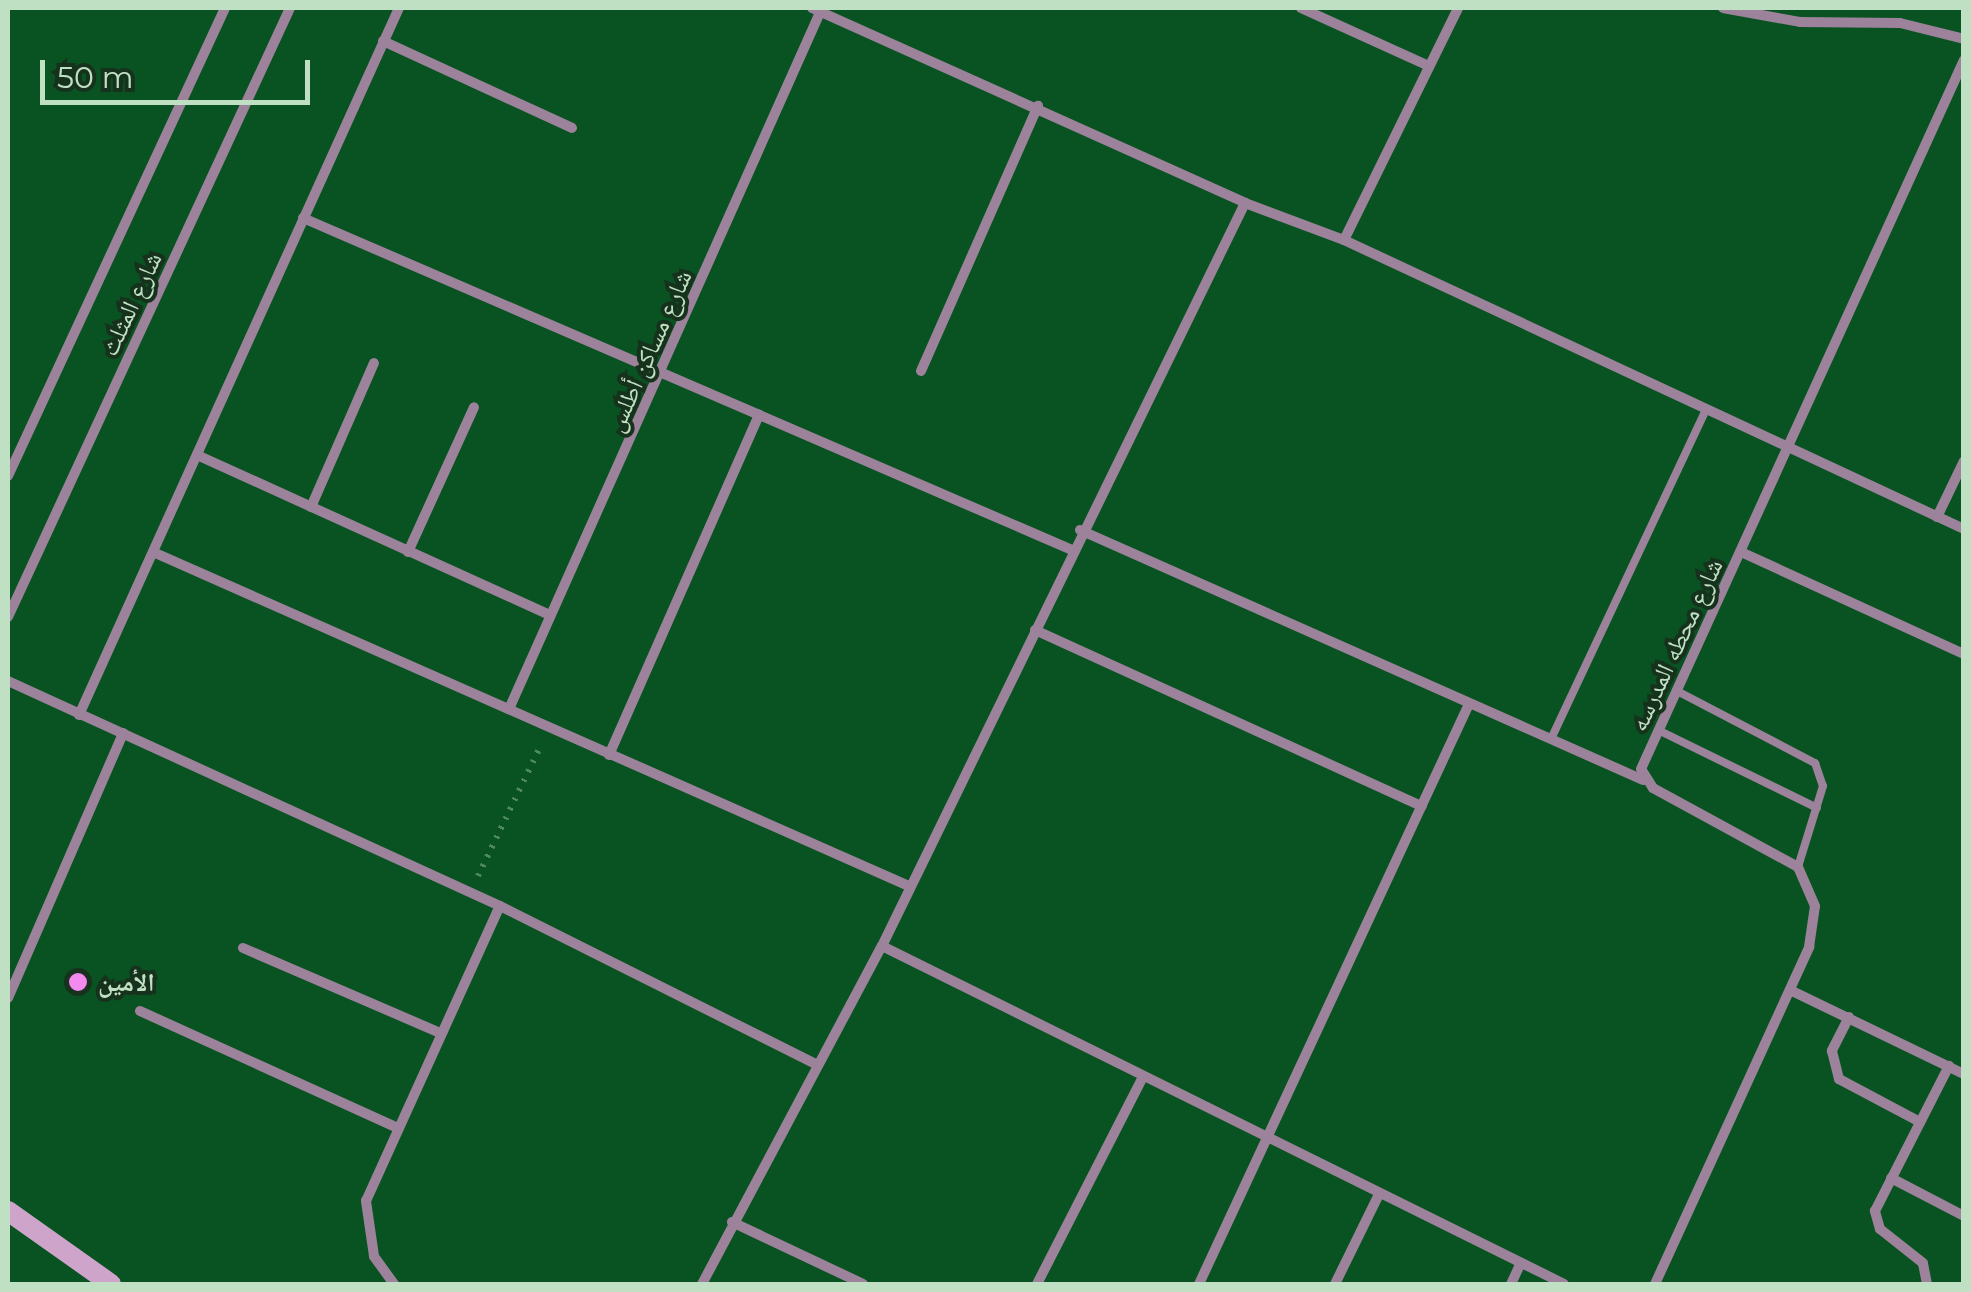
<!DOCTYPE html>
<meta charset="utf-8">
<style>
body{margin:0}
#map{position:relative;width:1971px;height:1292px;overflow:hidden;background:#095322;font-family:Montserrat,"Noto Naskh Arabic",sans-serif}
div>[style]{position:absolute}
.path>*{height:6px;margin-top:-3px;transform-origin:0;background:repeating-linear-gradient(90deg,#4d885f 0 2.5px,transparent 0 10.5px)}
.lane>*{height:8px;margin:-4px;padding:0 4px;transform-origin:4px;border-radius:4px;background:#9d829b}
.street>*{height:10px;margin:-5px;padding:0 5px;transform-origin:5px;border-radius:5px;background:#9d829b}
.secondary>*{height:20px;margin:-10px;padding:0 10px;transform-origin:10px;border-radius:10px;background:#cea4cb}
.dots>*{width:28px;height:28px;translate:-50% -50%;box-sizing:border-box;border:5px solid #17321c;border-radius:50%}
span{translate:-50% -50%;white-space:nowrap;text-align:center;line-height:1.15;-webkit-text-stroke:8px #17321c;paint-order:stroke}
.street-label{font-size:25px;color:#bfe0c3}
.poi-label{font-size:25px;color:#bfe0c3;font-weight:700}
.left{translate:0 -50%;text-align:left}
.frame{position:absolute;inset:0;border:10px solid #bfe0c3;pointer-events:none}
.scale{position:absolute;left:40px;top:60px;width:270px;height:45px;box-sizing:border-box;border:5px solid #bfe0c3;border-top:0;padding-left:12px;font-size:30px;line-height:35px;white-space:nowrap;color:#bfe0c3;-webkit-text-stroke:8px #17321c;paint-order:stroke}
</style>
<div id="map">
<div class="path">
<div style="left:478px;top:876px;width:143px;rotate:-64.3deg"></div>
</div>
<div class="lane">
<div style="left:1677px;top:691px;width:156px;rotate:27.6deg"></div>
<div style="left:1815px;top:763px;width:24px;rotate:71deg"></div>
<div style="left:1823px;top:786px;width:85px;rotate:107.2deg"></div>
<div style="left:1658px;top:730px;width:177px;rotate:26.1deg"></div>
<div style="left:1551px;top:739px;width:365px;rotate:-64.8deg"></div>
</div>
<div class="street">
<div style="left:812px;top:8px;width:475px;rotate:24.2deg"></div>
<div style="left:1245px;top:203px;width:106px;rotate:20.5deg"></div>
<div style="left:1344px;top:240px;width:684px;rotate:24.99deg"></div>
<div style="left:1301px;top:8px;width:141px;rotate:24.4deg"></div>
<div style="left:1723px;top:8px;width:78px;rotate:10.3deg"></div>
<div style="left:1800px;top:22px;width:100px;rotate:0.6deg"></div>
<div style="left:1900px;top:23px;width:66px;rotate:14deg"></div>
<div style="left:383px;top:41px;width:208px;rotate:24.7deg"></div>
<div style="left:303px;top:218px;width:838px;rotate:23.35deg"></div>
<div style="left:1344px;top:240px;width:258px;rotate:-63.8deg"></div>
<div style="left:921px;top:371px;width:290px;rotate:-66.2deg"></div>
<div style="left:197px;top:455px;width:387px;rotate:24.4deg"></div>
<div style="left:8px;top:476px;width:516px;rotate:-65.12deg"></div>
<div style="left:311px;top:507px;width:157px;rotate:-66.4deg"></div>
<div style="left:1937px;top:517px;width:62px;rotate:-64.3deg"></div>
<div style="left:1080px;top:530px;width:616px;rotate:23.94deg"></div>
<div style="left:153px;top:552px;width:826px;rotate:23.84deg"></div>
<div style="left:408px;top:552px;width:159px;rotate:-65.5deg"></div>
<div style="left:1741px;top:552px;width:245px;rotate:24.6deg"></div>
<div style="left:8px;top:617px;width:671px;rotate:-65.15deg"></div>
<div style="left:1035px;top:630px;width:425px;rotate:24.5deg"></div>
<div style="left:8px;top:681px;width:541px;rotate:24.58deg"></div>
<div style="left:500px;top:906px;width:353px;rotate:26.6deg"></div>
<div style="left:509px;top:709px;width:768px;rotate:-65.94deg"></div>
<div style="left:79px;top:715px;width:776px;rotate:-65.65deg"></div>
<div style="left:609px;top:755px;width:372px;rotate:-66.2deg"></div>
<div style="left:882px;top:946px;width:761px;rotate:26.36deg"></div>
<div style="left:243px;top:948px;width:215px;rotate:23.3deg"></div>
<div style="left:1790px;top:990px;width:193px;rotate:25.8deg"></div>
<div style="left:8px;top:998px;width:289px;rotate:-66.5deg"></div>
<div style="left:140px;top:1011px;width:281px;rotate:24.4deg"></div>
<div style="left:1849px;top:1017px;width:38px;rotate:117deg"></div>
<div style="left:1832px;top:1051px;width:29px;rotate:76deg"></div>
<div style="left:1839px;top:1079px;width:92px;rotate:28deg"></div>
<div style="left:1891px;top:1178px;width:82px;rotate:27.5deg"></div>
<div style="left:732px;top:1222px;width:145px;rotate:25.3deg"></div>
<div style="left:394px;top:1284px;width:34px;rotate:-126deg"></div>
<div style="left:374px;top:1256px;width:56px;rotate:-98.3deg"></div>
<div style="left:366px;top:1201px;width:324px;rotate:-65.6deg"></div>
<div style="left:702px;top:1284px;width:383px;rotate:-62deg"></div>
<div style="left:882px;top:946px;width:827px;rotate:-63.96deg"></div>
<div style="left:1037px;top:1284px;width:233px;rotate:-62.9deg"></div>
<div style="left:1199px;top:1284px;width:640px;rotate:-65.04deg"></div>
<div style="left:1335px;top:1284px;width:100px;rotate:-63.9deg"></div>
<div style="left:1511px;top:1284px;width:23px;rotate:-65deg"></div>
<div style="left:1655px;top:1284px;width:371px;rotate:-65.4deg"></div>
<div style="left:1809px;top:947px;width:41px;rotate:-81.7deg"></div>
<div style="left:1815px;top:906px;width:43px;rotate:-113.6deg"></div>
<div style="left:1798px;top:867px;width:165px;rotate:-151.4deg"></div>
<div style="left:1653px;top:788px;width:22px;rotate:-122deg"></div>
<div style="left:1641px;top:769px;width:779px;rotate:-65.51deg"></div>
<div style="left:1927px;top:1284px;width:21px;rotate:-101deg"></div>
<div style="left:1923px;top:1263px;width:55px;rotate:-141.7deg"></div>
<div style="left:1880px;top:1229px;width:19px;rotate:-106deg"></div>
<div style="left:1875px;top:1211px;width:163px;rotate:-63deg"></div>
</div>
<div class="secondary">
<div style="left:8px;top:1211px;width:126px;rotate:35.3deg"></div>
</div>
<div class="dots">
<div style="left:78px;top:982px;background:#f489ef"></div>
</div>
<div class="street-label">
<span style="left:131px;top:304px;rotate:-65deg">شارع المثلث</span>
<span style="left:649px;top:351px;rotate:-66deg">شارع مساكن أطلس</span>
<span style="left:1676px;top:645px;rotate:-65deg">شارع محطه المدرسه</span>
</div>
<div class="poi-label">
<span class="left" style="left:98px;top:982px">الأمين</span>
</div>
<div class="frame"></div>
<div class="scale">50 m</div>
</div>
